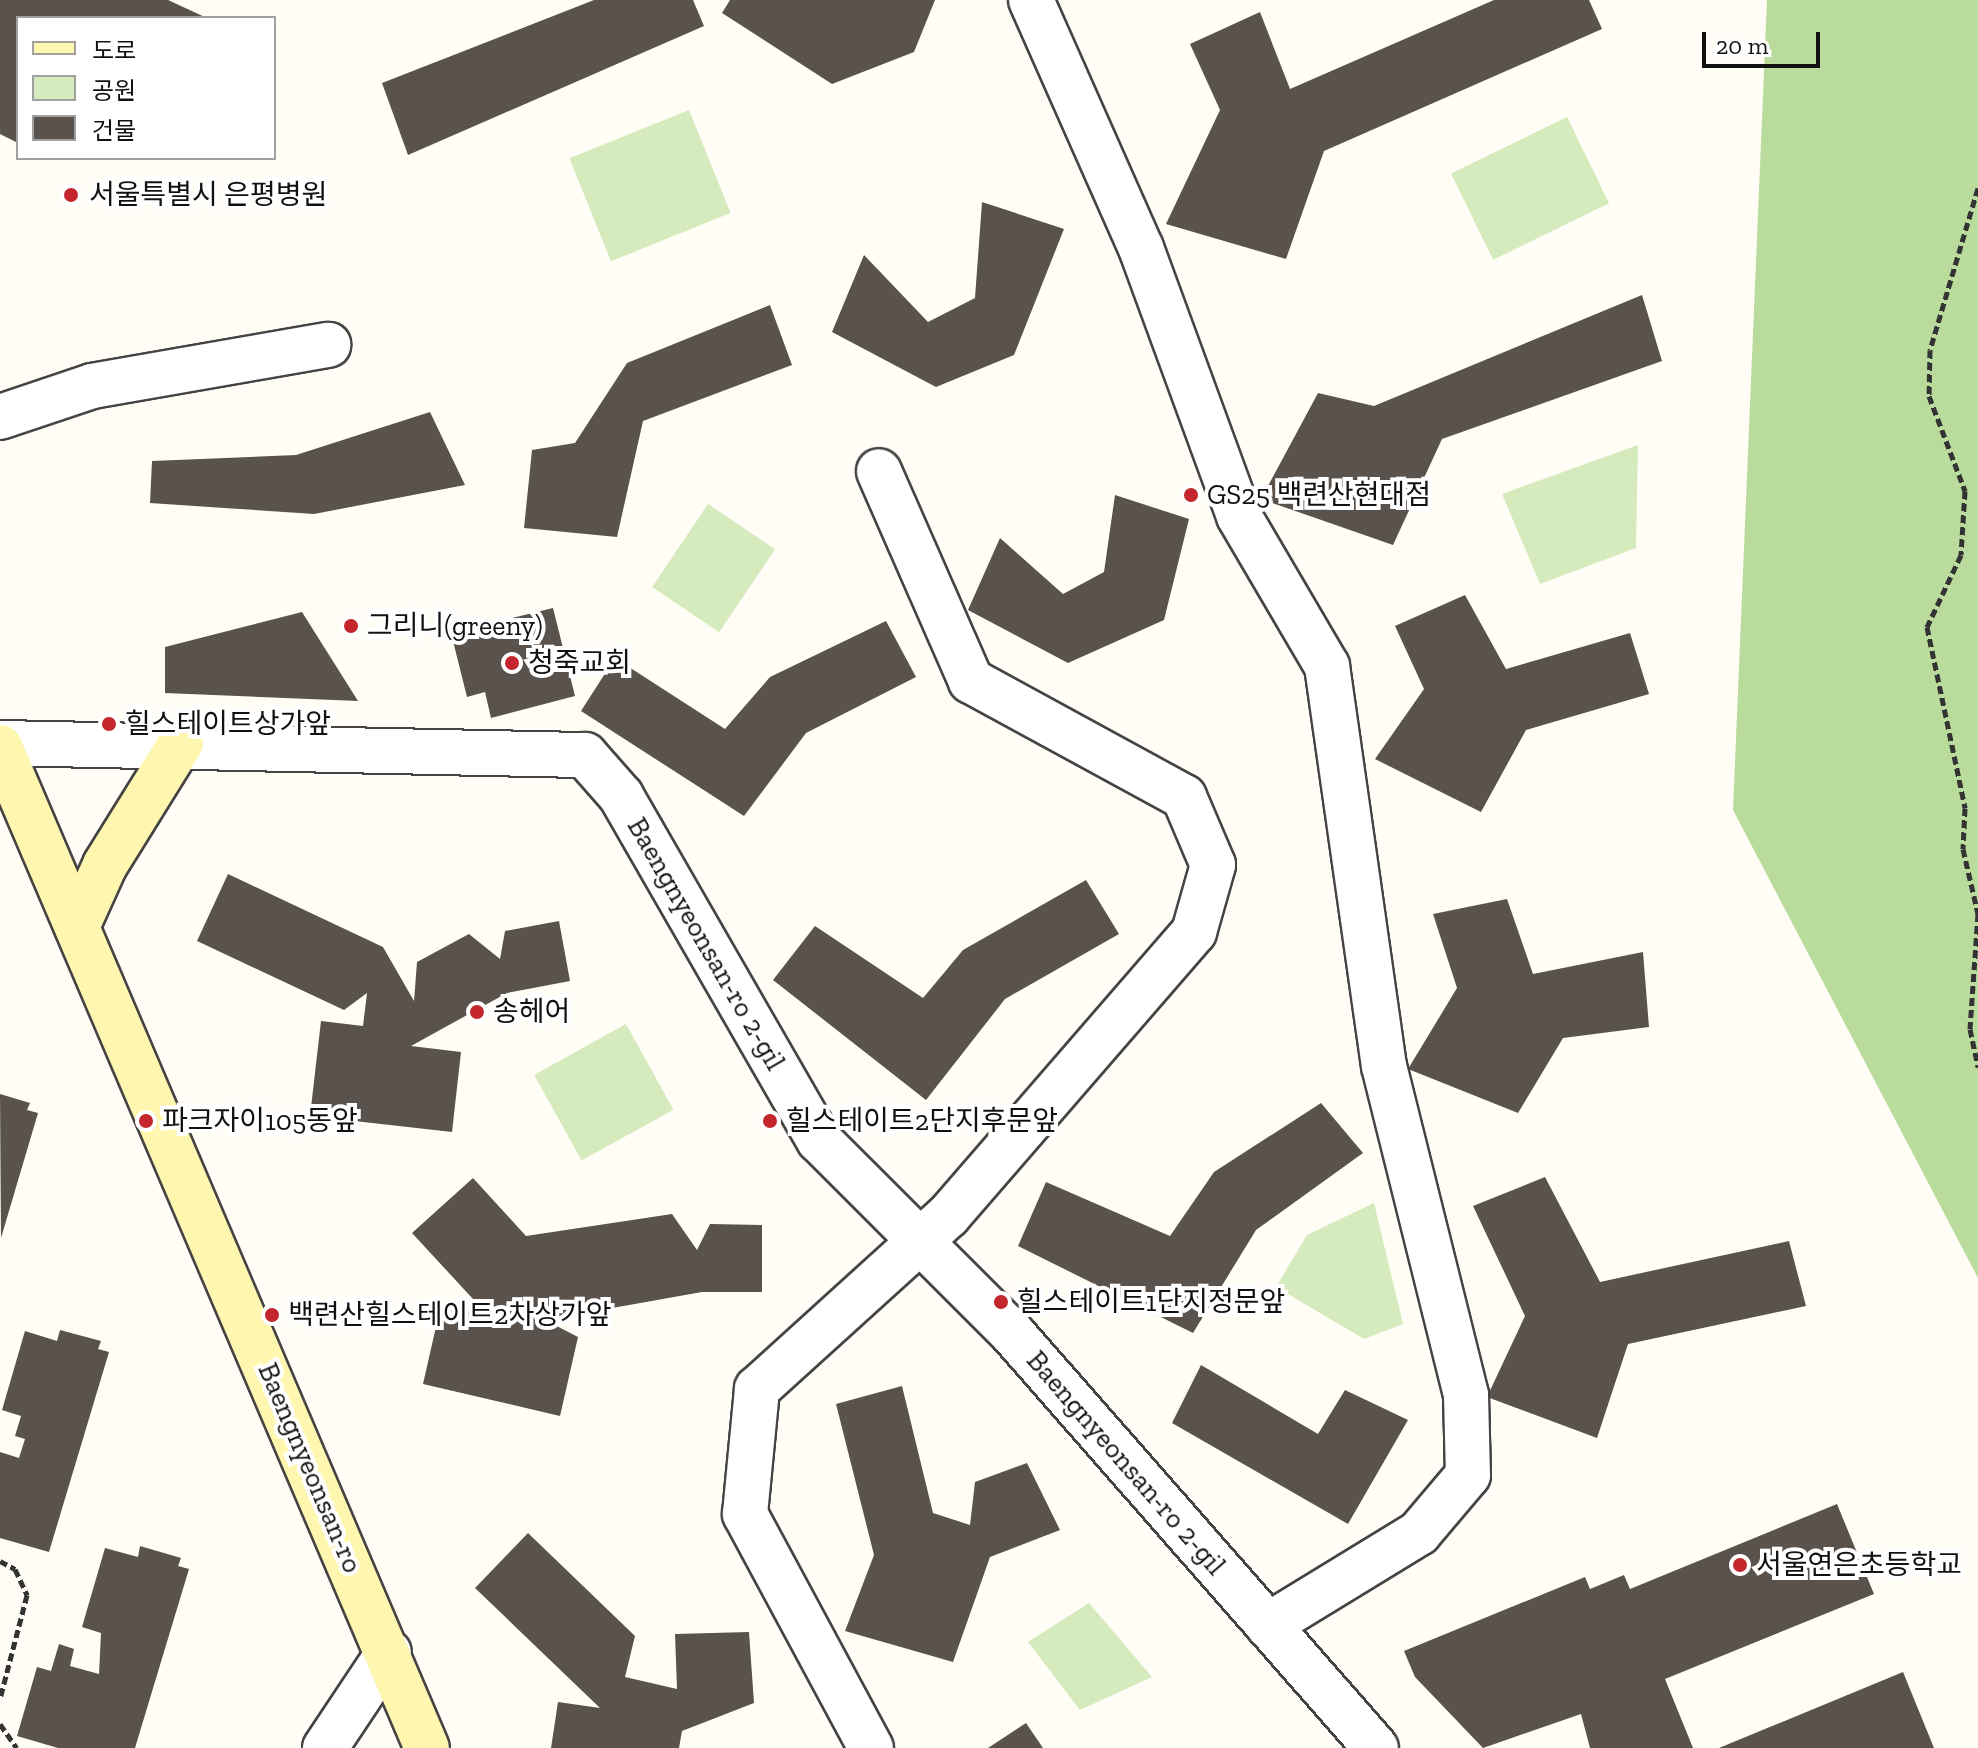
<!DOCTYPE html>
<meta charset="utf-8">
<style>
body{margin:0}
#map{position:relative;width:1978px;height:1748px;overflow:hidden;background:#fffdf5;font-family:"Zilla Slab","Noto Sans KR",serif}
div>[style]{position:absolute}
.green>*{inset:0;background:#d5ebbd;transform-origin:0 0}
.forest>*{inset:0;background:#b9dc9c}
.building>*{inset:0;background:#5a524d}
.path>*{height:5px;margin-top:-2.5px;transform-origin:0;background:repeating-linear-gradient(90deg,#333 0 8px,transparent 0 12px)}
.roads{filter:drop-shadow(2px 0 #444) drop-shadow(-2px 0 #444) drop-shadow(0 2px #444) drop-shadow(0 -2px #444)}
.minor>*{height:44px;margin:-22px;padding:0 22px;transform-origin:22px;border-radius:22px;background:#fff}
.tertiary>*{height:44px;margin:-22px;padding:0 22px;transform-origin:22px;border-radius:22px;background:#fff}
.secondary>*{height:44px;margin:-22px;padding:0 22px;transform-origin:22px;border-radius:22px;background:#fff6b0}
.dots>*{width:22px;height:22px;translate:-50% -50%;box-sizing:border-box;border:4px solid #fff;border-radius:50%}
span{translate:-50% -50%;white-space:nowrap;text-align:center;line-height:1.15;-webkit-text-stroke:8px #fff;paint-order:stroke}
.poi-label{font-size:28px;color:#111}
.left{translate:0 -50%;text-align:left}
.street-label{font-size:28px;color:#111}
.legend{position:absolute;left:16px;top:16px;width:260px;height:144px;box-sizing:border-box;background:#fff;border:2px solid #a0a0a0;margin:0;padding:10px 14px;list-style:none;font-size:24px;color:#111}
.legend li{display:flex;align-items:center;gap:16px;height:40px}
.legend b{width:40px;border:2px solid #a0a0a0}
.scale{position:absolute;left:1702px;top:32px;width:118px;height:36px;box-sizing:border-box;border:4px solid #111;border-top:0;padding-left:10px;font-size:24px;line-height:28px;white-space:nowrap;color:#111;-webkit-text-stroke:6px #fff;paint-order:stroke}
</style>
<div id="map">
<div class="green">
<div style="left:689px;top:110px;width:111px;height:129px;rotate:68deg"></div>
<div style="left:1567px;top:117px;width:96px;height:129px;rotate:64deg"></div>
<div style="clip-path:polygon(1638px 445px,1636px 548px,1540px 584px,1502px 494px)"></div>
<div style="left:708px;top:504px;width:81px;height:100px;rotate:34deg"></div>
<div style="left:626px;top:1024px;width:98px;height:105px;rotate:61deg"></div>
<div style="clip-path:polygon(1374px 1203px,1403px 1324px,1364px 1339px,1276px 1287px,1307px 1235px)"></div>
<div style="clip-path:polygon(1089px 1603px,1152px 1677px,1080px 1710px,1028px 1642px)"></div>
</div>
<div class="forest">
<div style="clip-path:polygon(1767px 0,1978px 0,1978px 1278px,1733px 810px)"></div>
</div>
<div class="building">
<div style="clip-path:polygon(0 0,168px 0,207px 18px,18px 18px,18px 143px,0 134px)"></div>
<div style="clip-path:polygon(594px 0,693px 0,704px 26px,408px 155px,382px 83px)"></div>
<div style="clip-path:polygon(730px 0,935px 0,914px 52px,832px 84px,722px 13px)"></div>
<div style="clip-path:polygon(1494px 0,1589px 0,1602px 29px,1324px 151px,1286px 259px,1166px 224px,1220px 110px,1190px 44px,1260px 12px,1290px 89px)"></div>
<div style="clip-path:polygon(982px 202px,1064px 229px,1014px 355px,936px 387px,832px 332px,864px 255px,928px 322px,975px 298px)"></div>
<div style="clip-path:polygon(1642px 295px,1662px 361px,1442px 439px,1393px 545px,1261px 499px,1318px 393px,1374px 406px)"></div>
<div style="clip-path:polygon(770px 305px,792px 365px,643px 421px,617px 537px,524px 528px,532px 450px,575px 443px,627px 363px)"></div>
<div style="clip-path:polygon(430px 412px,465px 485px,314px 514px,150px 503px,152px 461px,296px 455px)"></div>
<div style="clip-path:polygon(1115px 495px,1189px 519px,1164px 620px,1068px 663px,968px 610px,1000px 538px,1063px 594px,1104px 572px)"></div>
<div style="clip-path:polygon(1465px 595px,1506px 669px,1630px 633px,1649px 694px,1526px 730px,1481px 812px,1375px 759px,1424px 689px,1395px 626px)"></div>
<div style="clip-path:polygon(553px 608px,575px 696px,491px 718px,485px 692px,467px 697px,451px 633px)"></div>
<div style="clip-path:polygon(302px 612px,358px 701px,165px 693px,165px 647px)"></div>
<div style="clip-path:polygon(886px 621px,916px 677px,806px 733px,744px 816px,581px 711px,615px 658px,725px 729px,770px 677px)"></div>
<div style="clip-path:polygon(228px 874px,383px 947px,414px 1001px,417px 962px,469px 934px,500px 959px,505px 931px,559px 921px,570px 981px,507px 993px,411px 1046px,461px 1052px,452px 1132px,310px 1116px,321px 1021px,363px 1026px,367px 993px,344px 1010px,197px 941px)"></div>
<div style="clip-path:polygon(1086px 880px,1119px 934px,1005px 999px,926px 1100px,773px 980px,815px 926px,923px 998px,963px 950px)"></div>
<div style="clip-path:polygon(1507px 899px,1533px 974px,1643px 952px,1649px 1027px,1563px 1038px,1518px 1113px,1408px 1069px,1457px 988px,1433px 914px)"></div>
<div style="clip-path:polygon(0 1094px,30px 1103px,27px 1110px,38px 1113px,1px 1238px)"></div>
<div style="clip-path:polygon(1321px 1103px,1363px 1153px,1256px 1230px,1193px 1333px,1018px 1246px,1046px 1182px,1170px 1236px,1214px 1172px)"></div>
<div style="clip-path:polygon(1545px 1177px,1600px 1282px,1789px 1241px,1806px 1306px,1628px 1344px,1597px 1438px,1487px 1397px,1525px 1316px,1473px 1206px)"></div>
<div style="clip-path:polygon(473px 1178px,526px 1236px,672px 1214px,697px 1250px,710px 1224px,762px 1225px,762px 1292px,702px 1292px,545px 1320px,578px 1337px,560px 1416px,423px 1384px,440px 1309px,485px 1312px,412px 1233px)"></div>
<div style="clip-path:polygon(60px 1330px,101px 1341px,98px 1349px,109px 1352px,49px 1552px,0 1538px,0 1452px,19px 1458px,25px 1439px,15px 1436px,21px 1416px,2px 1410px,25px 1331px,57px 1341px)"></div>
<div style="clip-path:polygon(1201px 1365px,1318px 1434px,1345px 1390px,1408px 1420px,1348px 1524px,1172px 1423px)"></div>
<div style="clip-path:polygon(902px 1386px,933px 1513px,970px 1525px,975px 1482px,1027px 1463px,1060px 1530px,990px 1557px,953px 1662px,845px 1631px,874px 1555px,836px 1404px)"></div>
<div style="clip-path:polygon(1837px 1504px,1874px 1594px,1665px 1679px,1693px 1748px,1590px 1748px,1581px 1714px,1483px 1748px,1415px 1677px,1404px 1651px,1585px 1577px,1590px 1589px,1624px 1575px,1630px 1589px)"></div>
<div style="clip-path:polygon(528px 1533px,635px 1636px,625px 1677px,677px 1689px,675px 1634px,749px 1632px,754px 1703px,682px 1731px,679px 1748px,551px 1748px,558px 1702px,600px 1708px,475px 1588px)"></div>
<div style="clip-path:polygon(140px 1546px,181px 1558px,178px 1566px,189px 1569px,135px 1748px,58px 1748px,17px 1736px,37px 1667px,51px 1671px,59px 1644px,74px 1649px,70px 1666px,99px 1674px,101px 1633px,82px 1627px,105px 1548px,138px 1557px)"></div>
<div style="clip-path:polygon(1903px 1672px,1934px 1748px,1719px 1748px)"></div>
<div style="clip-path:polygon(1026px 1723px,1043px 1748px,988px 1748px)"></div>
</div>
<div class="path">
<div style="left:1978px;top:188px;width:169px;rotate:106.5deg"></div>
<div style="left:1930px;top:350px;width:46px;rotate:91.2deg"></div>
<div style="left:1929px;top:396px;width:102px;rotate:69.2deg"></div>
<div style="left:1965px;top:491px;width:64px;rotate:93.6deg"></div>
<div style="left:1961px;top:555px;width:80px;rotate:115.3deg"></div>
<div style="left:1927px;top:627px;width:185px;rotate:78.1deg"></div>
<div style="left:1965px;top:808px;width:41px;rotate:92.8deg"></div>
<div style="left:1963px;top:849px;width:67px;rotate:77deg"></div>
<div style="left:1978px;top:914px;width:115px;rotate:94deg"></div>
<div style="left:1970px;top:1029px;width:39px;rotate:78deg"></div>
<div style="left:0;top:1561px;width:17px;rotate:28deg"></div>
<div style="left:15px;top:1569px;width:29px;rotate:65deg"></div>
<div style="left:27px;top:1595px;width:107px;rotate:104.6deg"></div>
<div style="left:0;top:1724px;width:29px;rotate:55deg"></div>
</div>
<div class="roads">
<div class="minor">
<div style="left:1031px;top:0;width:271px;rotate:66.1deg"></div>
<div style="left:1141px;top:248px;width:285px;rotate:69.9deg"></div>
<div style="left:1239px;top:516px;width:174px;rotate:59.6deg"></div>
<div style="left:1327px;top:666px;width:404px;rotate:81.9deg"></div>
<div style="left:1384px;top:1066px;width:339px;rotate:76deg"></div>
<div style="left:1466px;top:1395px;width:80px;rotate:88.6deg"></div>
<div style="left:1468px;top:1475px;width:76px;rotate:130.2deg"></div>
<div style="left:1419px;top:1533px;width:177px;rotate:148.6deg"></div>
<div style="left:0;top:417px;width:97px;rotate:-18.6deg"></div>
<div style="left:92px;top:386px;width:240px;rotate:-9.9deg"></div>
<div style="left:0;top:743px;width:585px;rotate:1.18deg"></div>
<div style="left:585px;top:755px;width:55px;rotate:48.7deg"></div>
<div style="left:621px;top:796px;width:397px;rotate:60.1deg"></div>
<div style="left:819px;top:1140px;width:273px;rotate:45deg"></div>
<div style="left:1012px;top:1333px;width:552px;rotate:48.75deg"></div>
<div style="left:871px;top:1748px;width:266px;rotate:-118.3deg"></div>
<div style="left:745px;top:1514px;width:126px;rotate:-84.5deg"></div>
<div style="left:757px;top:1389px;width:258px;rotate:-42.2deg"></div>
<div style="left:948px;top:1216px;width:376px;rotate:-49.1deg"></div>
<div style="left:1194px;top:932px;width:70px;rotate:-74.2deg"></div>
<div style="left:1213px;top:865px;width:74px;rotate:-113.1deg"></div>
<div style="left:1184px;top:797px;width:243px;rotate:-151.4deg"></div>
<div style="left:971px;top:681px;width:229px;rotate:-113.7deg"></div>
</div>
<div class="tertiary">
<div style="left:325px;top:1748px;width:115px;rotate:-56.3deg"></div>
</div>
<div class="secondary">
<div style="left:0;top:747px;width:1088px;rotate:66.9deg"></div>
<div style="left:77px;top:927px;width:68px;rotate:-65.7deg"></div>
<div style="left:105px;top:865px;width:144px;rotate:-58.1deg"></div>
</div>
</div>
<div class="dots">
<div style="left:71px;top:195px;background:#c4262e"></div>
<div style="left:1191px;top:495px;background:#c4262e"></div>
<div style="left:351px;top:626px;background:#c4262e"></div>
<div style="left:512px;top:663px;background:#c4262e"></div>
<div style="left:109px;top:724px;background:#c4262e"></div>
<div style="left:477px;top:1012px;background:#c4262e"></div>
<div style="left:146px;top:1121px;background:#c4262e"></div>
<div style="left:770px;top:1121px;background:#c4262e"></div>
<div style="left:1001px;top:1302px;background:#c4262e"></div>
<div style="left:272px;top:1315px;background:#c4262e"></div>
<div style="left:1740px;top:1565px;background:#c4262e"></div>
</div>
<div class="poi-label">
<span class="left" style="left:89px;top:195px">서울특별시 은평병원</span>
<span class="left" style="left:1207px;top:495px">GS25 백련산현대점</span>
<span class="left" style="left:367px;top:626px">그리니(greeny)</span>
<span class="left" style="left:528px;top:663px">청죽교회</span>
<span class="left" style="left:125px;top:724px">힐스테이트상가앞</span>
<span class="left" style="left:493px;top:1012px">송헤어</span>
<span class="left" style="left:162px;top:1121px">파크자이105동앞</span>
<span class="left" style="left:786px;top:1121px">힐스테이트2단지후문앞</span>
<span class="left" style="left:1017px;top:1302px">힐스테이트1단지정문앞</span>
<span class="left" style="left:288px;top:1315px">백련산힐스테이트2차상가앞</span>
<span class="left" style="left:1756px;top:1565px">서울연은초등학교</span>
</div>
<div class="street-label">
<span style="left:706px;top:944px;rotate:60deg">Baengnyeonsan-ro 2-gil</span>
<span style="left:1126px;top:1463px;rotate:49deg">Baengnyeonsan-ro 2-gil</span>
<span style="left:310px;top:1468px;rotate:67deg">Baengnyeonsan-ro</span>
</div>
<ul class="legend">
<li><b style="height:10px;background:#fff6b0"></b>도로</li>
<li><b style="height:22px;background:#d5ebbd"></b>공원</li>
<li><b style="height:22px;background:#5a524d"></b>건물</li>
</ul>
<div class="scale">20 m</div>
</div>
